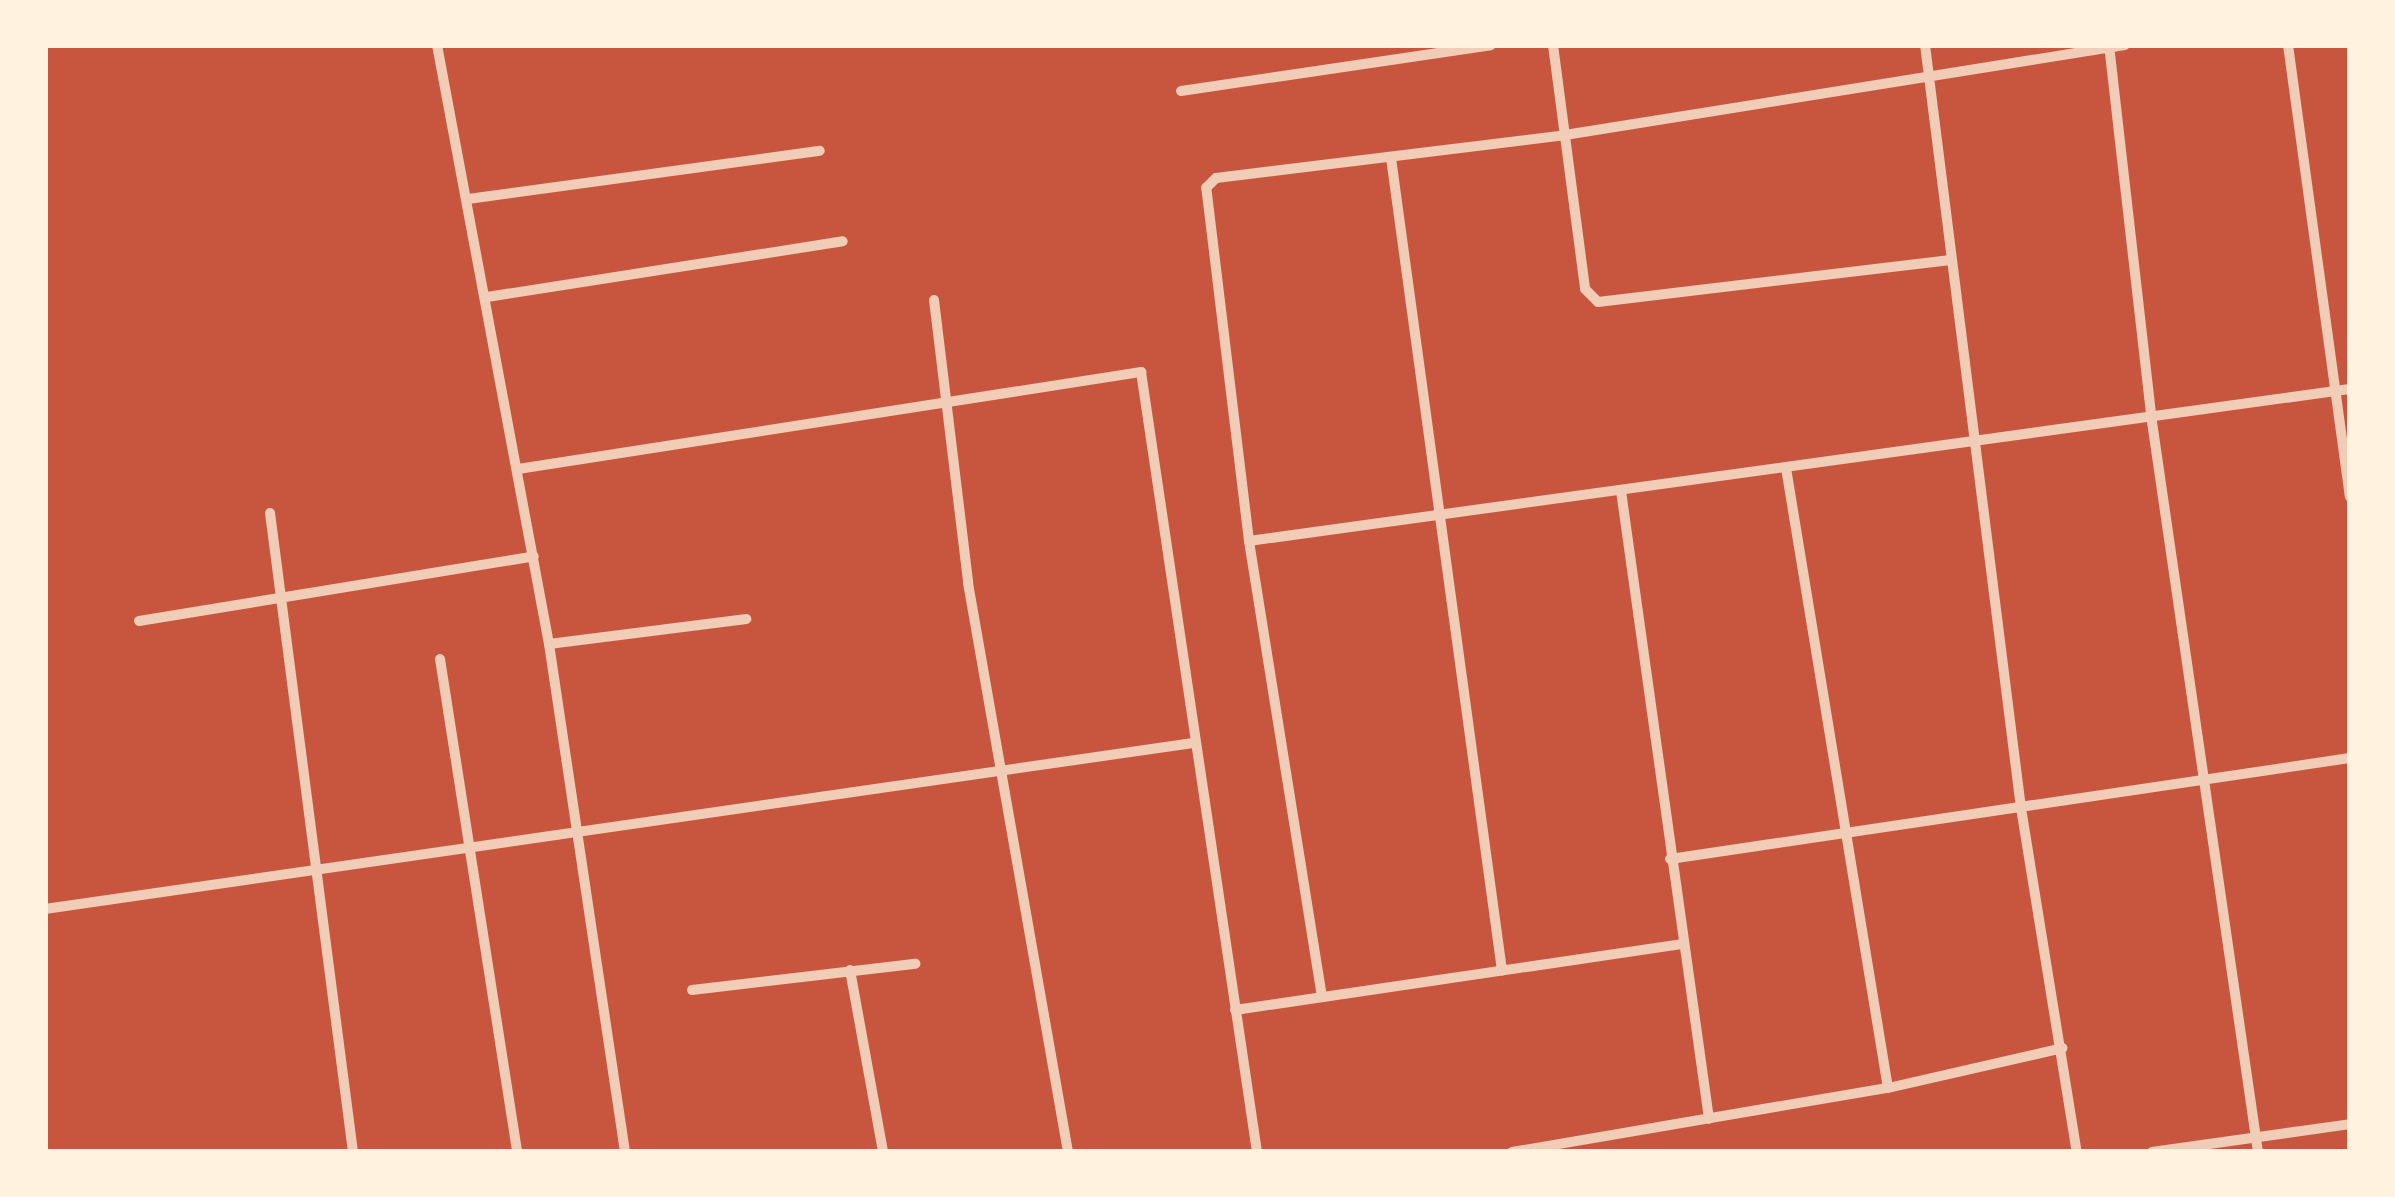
<!DOCTYPE html>
<style>
body{margin:0}
#map{position:relative;width:2395px;height:1197px;overflow:hidden;background:#c8553d;font-family:"PT Sans",sans-serif}
div>[style]{position:absolute}
.minor>*{height:10px;margin:-5px;padding:0 5px;transform-origin:5px;border-radius:5px;background:#f1ccb7}
span{translate:-50% -50%;white-space:nowrap;text-align:center;line-height:1.15;-webkit-text-stroke:8px #fff3e0;paint-order:stroke}
.frame{position:absolute;inset:0;border:48px solid #fff3e0;pointer-events:none}
</style>
<div id="map">
<div class="minor">
<div style="left:437px;top:45px;width:609px;rotate:79.41deg"></div>
<div style="left:549px;top:644px;width:199px;rotate:-7.2deg"></div>
<div style="left:1553px;top:45px;width:246px;rotate:82.5deg"></div>
<div style="left:1585px;top:289px;width:18px;rotate:45deg"></div>
<div style="left:1598px;top:302px;width:353px;rotate:-6.8deg"></div>
<div style="left:1925px;top:45px;width:769px;rotate:82.83deg"></div>
<div style="left:2021px;top:808px;width:349px;rotate:80.8deg"></div>
<div style="left:2109px;top:45px;width:372px;rotate:83.5deg"></div>
<div style="left:2151px;top:415px;width:745px;rotate:81.74deg"></div>
<div style="left:2288px;top:45px;width:456px;rotate:82.2deg"></div>
<div style="left:1181px;top:91px;width:313px;rotate:-8.4deg"></div>
<div style="left:1391px;top:158px;width:820px;rotate:82.22deg"></div>
<div style="left:468px;top:199px;width:355px;rotate:-7.8deg"></div>
<div style="left:487px;top:297px;width:360px;rotate:-8.9deg"></div>
<div style="left:934px;top:300px;width:285px;rotate:83.1deg"></div>
<div style="left:968px;top:583px;width:578px;rotate:80.03deg"></div>
<div style="left:1786px;top:468px;width:628px;rotate:80.66deg"></div>
<div style="left:518px;top:469px;width:631px;rotate:-8.85deg"></div>
<div style="left:1141px;top:372px;width:789px;rotate:81.54deg"></div>
<div style="left:1621px;top:491px;width:634px;rotate:82.02deg"></div>
<div style="left:270px;top:513px;width:644px;rotate:82.6deg"></div>
<div style="left:1249px;top:541px;width:1111px;rotate:-7.86deg"></div>
<div style="left:139px;top:621px;width:400px;rotate:-9.3deg"></div>
<div style="left:549px;top:644px;width:514px;rotate:81.49deg"></div>
<div style="left:440px;top:659px;width:499px;rotate:81.1deg"></div>
<div style="left:1670px;top:859px;width:687px;rotate:-8.45deg"></div>
<div style="left:45px;top:909px;width:1160px;rotate:-8.23deg"></div>
<div style="left:850px;top:970px;width:185px;rotate:79.7deg"></div>
<div style="left:692px;top:990px;width:225px;rotate:-6.7deg"></div>
<div style="left:1322px;top:997px;width:462px;rotate:-99.1deg"></div>
<div style="left:1249px;top:541px;width:356px;rotate:-96.9deg"></div>
<div style="left:1206px;top:188px;width:14px;rotate:-45deg"></div>
<div style="left:1216px;top:178px;width:352px;rotate:-7deg"></div>
<div style="left:1565px;top:135px;width:567px;rotate:-9.13deg"></div>
<div style="left:1235px;top:1010px;width:453px;rotate:-8.4deg"></div>
<div style="left:1512px;top:1152px;width:381px;rotate:-9.7deg"></div>
<div style="left:1888px;top:1088px;width:179px;rotate:-12.9deg"></div>
<div style="left:2152px;top:1152px;width:200px;rotate:-8deg"></div>
</div>
<div class="frame"></div>
</div>
